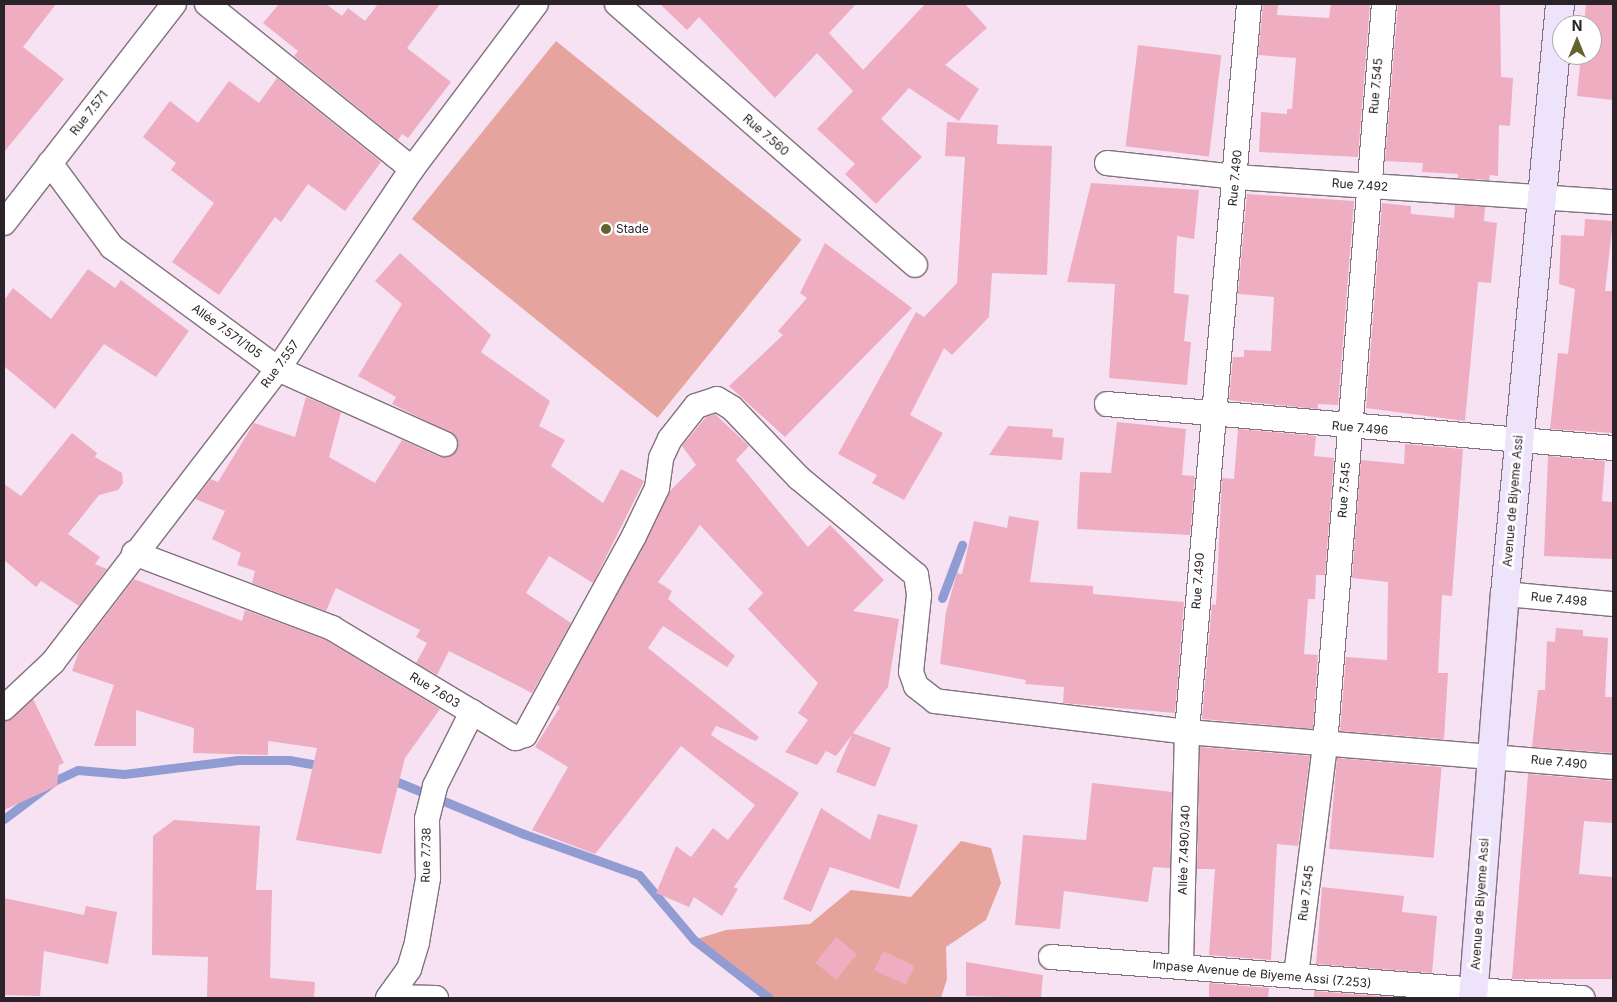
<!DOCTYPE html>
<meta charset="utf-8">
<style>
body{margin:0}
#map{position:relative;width:1617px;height:1002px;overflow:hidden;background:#f6e2f3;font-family:Inter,sans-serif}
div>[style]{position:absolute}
.green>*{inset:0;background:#e5a49d;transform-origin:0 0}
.forest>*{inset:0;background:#e6a39c}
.stream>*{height:9px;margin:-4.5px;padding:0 4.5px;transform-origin:4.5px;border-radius:4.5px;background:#919cd2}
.building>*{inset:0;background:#eeadc1;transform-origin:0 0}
.roads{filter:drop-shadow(1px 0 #827180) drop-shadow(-1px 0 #827180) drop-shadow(0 1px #827180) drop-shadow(0 -1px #827180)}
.minor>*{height:24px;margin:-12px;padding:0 12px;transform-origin:12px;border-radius:12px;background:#fff}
.secondary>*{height:28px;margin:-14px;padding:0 14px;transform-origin:14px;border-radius:14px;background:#ede3fb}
.dots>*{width:14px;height:14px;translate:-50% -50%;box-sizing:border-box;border:2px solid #fff;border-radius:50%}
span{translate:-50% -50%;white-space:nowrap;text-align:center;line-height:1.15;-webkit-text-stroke:5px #fff;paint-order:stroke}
.street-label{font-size:12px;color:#2a2329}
.poi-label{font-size:12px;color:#2a2329}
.left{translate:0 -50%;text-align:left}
.frame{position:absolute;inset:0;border:5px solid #2a2329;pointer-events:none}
.north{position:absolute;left:1552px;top:15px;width:50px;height:50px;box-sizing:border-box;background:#fff;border:1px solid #aaa7a9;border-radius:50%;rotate:0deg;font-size:14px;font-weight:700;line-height:20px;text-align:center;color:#2a2329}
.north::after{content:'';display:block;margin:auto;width:18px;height:22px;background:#636330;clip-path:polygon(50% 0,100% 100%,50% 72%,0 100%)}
</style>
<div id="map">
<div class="green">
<div style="left:556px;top:41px;width:316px;height:229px;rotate:39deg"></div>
</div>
<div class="forest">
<div style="clip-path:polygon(961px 841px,991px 848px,1001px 883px,986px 920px,946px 947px,947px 979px,941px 998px,769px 998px,694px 940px,726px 930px,810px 924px,851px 890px,911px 897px)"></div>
</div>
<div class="stream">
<div style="left:942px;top:598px;width:57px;rotate:-69.3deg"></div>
<div style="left:388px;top:778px;width:147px;rotate:22.4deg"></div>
<div style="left:524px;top:834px;width:122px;rotate:19.6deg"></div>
<div style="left:639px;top:875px;width:85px;rotate:49.8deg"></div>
<div style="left:694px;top:940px;width:95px;rotate:37.7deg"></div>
<div style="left:4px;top:819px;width:63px;rotate:-37.2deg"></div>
<div style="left:54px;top:781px;width:26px;rotate:-25deg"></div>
<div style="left:78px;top:770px;width:46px;rotate:5deg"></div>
<div style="left:124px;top:774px;width:115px;rotate:-7deg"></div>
<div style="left:238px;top:760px;width:51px"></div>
<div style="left:289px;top:760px;width:36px;rotate:10deg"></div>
</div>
<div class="building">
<div style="clip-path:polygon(4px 4px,56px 4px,23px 47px,64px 79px,4px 152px)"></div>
<div style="clip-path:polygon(279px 4px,326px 4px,342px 16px,348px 8px,365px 21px,378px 4px,440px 4px,407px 48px,451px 82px,408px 138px,402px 134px,398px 140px,294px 56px,298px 51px,263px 23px)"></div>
<div style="clip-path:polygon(660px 4px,856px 4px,829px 33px,863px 70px,925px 4px,965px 4px,987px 28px,945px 65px,979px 89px,959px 121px,909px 88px,881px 119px,922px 157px,876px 204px,845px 174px,855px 164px,817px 129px,853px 91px,817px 53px,775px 98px,699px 17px,687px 30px)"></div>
<div style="clip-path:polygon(1263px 4px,1278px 4px,1277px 15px,1329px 18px,1331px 4px,1370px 4px,1358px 157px,1259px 152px,1261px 112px,1287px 114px,1287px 109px,1292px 109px,1296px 58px,1258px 55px)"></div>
<div style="clip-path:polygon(1398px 4px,1500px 4px,1501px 77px,1513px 78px,1510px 126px,1499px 125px,1498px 176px,1490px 175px,1489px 180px,1458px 178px,1458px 174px,1422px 172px,1423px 163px,1385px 161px)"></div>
<div style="clip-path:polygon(1586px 4px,1613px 4px,1613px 100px,1577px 96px,1581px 55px,1592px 55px,1592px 25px,1584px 25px)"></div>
<div style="left:1138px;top:45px;width:84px;height:102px;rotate:7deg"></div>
<div style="clip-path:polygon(277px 78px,381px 162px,345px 211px,308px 184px,281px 222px,275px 217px,219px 295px,172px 262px,214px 203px,171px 170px,176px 163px,143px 137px,170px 101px,198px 123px,229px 81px,259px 103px)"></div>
<div style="clip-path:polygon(947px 122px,998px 125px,997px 144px,1052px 146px,1047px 275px,992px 273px,989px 317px,952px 355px,944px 348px,910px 415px,943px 433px,904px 500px,872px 483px,877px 475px,838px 454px,916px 312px,924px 317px,957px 283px,965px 157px,945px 156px)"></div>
<div style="clip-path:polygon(1091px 183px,1199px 190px,1194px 239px,1177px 236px,1174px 293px,1189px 295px,1184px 341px,1191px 342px,1187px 385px,1109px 378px,1115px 284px,1067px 282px)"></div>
<div style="clip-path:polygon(1247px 194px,1354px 201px,1338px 405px,1318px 404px,1318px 409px,1229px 400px,1233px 357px,1244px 357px,1244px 350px,1271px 351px,1274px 297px,1238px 294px)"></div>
<div style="clip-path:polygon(1382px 203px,1411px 206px,1411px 214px,1454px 218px,1455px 205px,1485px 207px,1484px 221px,1497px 223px,1491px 283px,1478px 282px,1465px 421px,1366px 408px)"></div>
<div style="clip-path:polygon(1585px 219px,1613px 221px,1605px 291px,1613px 291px,1613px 433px,1550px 429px,1558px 353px,1568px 354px,1575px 289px,1559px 284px,1561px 235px,1584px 236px)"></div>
<div style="clip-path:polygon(825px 243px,912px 308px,785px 437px,729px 386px,783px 335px,778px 331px,807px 298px,800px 293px)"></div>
<div style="clip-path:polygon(400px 253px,491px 335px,481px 352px,550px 401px,539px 426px,565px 440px,551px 466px,603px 503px,621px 469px,644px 481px,593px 583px,549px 556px,526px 593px,571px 623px,532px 693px,449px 651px,437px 675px,416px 663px,427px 643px,416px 637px,420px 630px,336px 588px,326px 611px,252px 583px,255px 571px,237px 565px,241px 553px,212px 539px,225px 511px,195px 499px,211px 479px,218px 482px,254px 423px,295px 437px,306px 397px,341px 412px,329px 457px,375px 483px,402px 440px,440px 457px,453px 455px,459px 443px,456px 436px,392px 404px,396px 397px,358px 376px,402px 304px,375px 281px)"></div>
<div style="clip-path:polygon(88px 269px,115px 288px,121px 280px,189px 331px,156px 377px,104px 344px,55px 409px,4px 366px,4px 300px,13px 288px,51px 319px)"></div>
<div style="clip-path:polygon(715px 414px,749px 446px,736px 460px,808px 547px,830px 525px,884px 580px,853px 611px,899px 619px,888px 687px,853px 733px,891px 748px,875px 787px,836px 772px,852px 735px,836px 756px,826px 751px,817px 765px,785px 752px,808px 720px,798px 713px,818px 683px,748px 609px,763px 593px,700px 525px,658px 582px,672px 591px,668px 599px,735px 656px,727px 667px,663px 626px,648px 648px,759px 737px,756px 741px,716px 726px,711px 735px,799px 793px,734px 887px,738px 889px,722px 916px,694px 897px,689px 907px,656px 893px,676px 846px,691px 857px,713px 828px,728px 840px,755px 805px,681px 746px,595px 854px,532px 830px,568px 767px,535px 747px,560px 707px,557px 705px,670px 491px,696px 465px,682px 446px,706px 417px)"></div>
<div style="clip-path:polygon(1117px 422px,1186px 429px,1182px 475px,1195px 476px,1190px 535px,1077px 529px,1080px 472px,1111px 473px)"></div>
<div style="clip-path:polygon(1008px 426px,1053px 429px,1052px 437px,1064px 438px,1062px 460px,989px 455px)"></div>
<div style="clip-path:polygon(1238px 429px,1316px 436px,1314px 456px,1334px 458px,1325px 575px,1316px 575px,1315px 599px,1308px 599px,1304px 654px,1318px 655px,1313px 729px,1202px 719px,1212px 604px,1216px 605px,1222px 478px,1234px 479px)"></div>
<div style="clip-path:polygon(72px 433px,97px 453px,95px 457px,122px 473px,123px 483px,118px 490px,99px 495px,68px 534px,100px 557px,95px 564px,107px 569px,79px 606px,41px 581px,36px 587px,4px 560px,4px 484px,21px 496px)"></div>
<div style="clip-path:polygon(1405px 444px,1463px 449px,1452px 596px,1442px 595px,1438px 673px,1448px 673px,1444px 739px,1340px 731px,1346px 657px,1387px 660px,1388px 582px,1352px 578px,1361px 460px,1404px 464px)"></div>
<div style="clip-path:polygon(1548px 456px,1605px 461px,1602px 501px,1613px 502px,1613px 559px,1544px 556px)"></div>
<div style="clip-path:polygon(1009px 516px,1039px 521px,1030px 582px,1093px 586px,1093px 594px,1184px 602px,1175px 713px,1063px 703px,1064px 687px,1025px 684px,1026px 680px,940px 664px,946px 612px,957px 573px,962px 574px,974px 521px,1007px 528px)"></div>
<div style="clip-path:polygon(134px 579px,242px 621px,245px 610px,326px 640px,440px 709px,405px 758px,381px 854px,296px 840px,317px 748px,268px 741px,268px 755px,193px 753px,194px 728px,136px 710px,136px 746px,94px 746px,114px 685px,72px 671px,79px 651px)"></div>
<div style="clip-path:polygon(1556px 628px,1583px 630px,1583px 636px,1608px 638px,1605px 697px,1613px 697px,1613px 753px,1532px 747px,1538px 690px,1545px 690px,1547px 641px,1555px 642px)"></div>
<div style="clip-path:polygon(33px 699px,64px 763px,59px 765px,57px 786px,4px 810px,4px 721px)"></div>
<div style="clip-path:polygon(1200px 747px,1310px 756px,1298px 846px,1277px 844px,1271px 960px,1209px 955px,1215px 869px,1197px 869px)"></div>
<div style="left:1337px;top:758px;width:105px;height:91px;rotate:5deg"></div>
<div style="clip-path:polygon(1528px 774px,1613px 781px,1613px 823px,1584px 821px,1579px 874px,1613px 877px,1613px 979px,1512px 979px)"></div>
<div style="clip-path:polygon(1092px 783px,1172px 792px,1170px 868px,1153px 867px,1148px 902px,1064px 891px,1060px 929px,1015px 925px,1023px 835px,1086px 840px)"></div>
<div style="clip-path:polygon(821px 808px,870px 840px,878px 814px,918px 825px,899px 889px,830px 867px,811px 912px,783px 899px)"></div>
<div style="clip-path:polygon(174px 820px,260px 826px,256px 890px,272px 890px,270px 978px,315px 982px,314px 998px,207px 998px,208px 957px,152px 955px,153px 836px)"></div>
<div style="clip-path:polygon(1322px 887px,1404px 896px,1402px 912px,1437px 916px,1432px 973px,1316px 964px)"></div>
<div style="clip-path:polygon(4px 898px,84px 915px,86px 906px,117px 912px,108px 964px,44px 951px,40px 996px,4px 995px)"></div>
<div style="left:836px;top:937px;width:27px;height:33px;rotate:39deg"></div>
<div style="left:883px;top:951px;width:35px;height:21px;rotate:25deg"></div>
<div style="clip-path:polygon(966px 962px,1043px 975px,1041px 998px,966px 996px)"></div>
<div style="clip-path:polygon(1209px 983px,1269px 988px,1268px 998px,1209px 998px)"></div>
<div style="clip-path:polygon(1314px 991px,1407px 998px,1314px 998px)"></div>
</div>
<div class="roads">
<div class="minor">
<div style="left:207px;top:4px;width:263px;rotate:38.8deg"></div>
<div style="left:617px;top:4px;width:396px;rotate:41.2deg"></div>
<div style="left:1249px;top:4px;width:731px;rotate:94.87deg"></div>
<div style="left:1187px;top:732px;width:427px;rotate:4.7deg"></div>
<div style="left:50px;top:163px;width:104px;rotate:53.6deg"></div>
<div style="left:112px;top:247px;width:206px;rotate:36.3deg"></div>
<div style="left:278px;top:369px;width:183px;rotate:24.2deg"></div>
<div style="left:1107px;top:163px;width:129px;rotate:6.2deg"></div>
<div style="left:1235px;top:177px;width:379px;rotate:3.8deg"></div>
<div style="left:4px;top:223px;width:277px;rotate:-52.2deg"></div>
<div style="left:1107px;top:404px;width:508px;rotate:4.97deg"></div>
<div style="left:134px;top:553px;width:212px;rotate:20.7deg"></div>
<div style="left:332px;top:628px;width:214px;rotate:31deg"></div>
<div style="left:515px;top:738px;width:10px;rotate:-17deg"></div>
<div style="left:525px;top:735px;width:227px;rotate:-61.3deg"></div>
<div style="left:634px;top:536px;width:53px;rotate:-64.4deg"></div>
<div style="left:657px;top:488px;width:30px;rotate:-82deg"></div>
<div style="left:661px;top:458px;width:21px;rotate:-65deg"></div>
<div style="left:670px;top:439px;width:42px;rotate:-51.8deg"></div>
<div style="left:696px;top:406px;width:22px;rotate:-18deg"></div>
<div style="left:717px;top:399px;width:17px;rotate:31deg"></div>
<div style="left:732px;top:408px;width:97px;rotate:46.3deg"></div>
<div style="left:799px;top:478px;width:152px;rotate:39.7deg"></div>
<div style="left:916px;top:575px;width:20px;rotate:81deg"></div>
<div style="left:919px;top:595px;width:77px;rotate:95.9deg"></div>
<div style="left:911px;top:672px;width:15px;rotate:70deg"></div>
<div style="left:916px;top:686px;width:24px;rotate:38deg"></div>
<div style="left:935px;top:701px;width:254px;rotate:7deg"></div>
<div style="left:1187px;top:732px;width:235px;rotate:91.5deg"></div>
<div style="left:1505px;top:594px;width:108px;rotate:5.3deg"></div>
<div style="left:4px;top:708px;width:67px;rotate:-43.2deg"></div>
<div style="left:53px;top:662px;width:369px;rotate:-52.5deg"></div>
<div style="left:278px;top:369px;width:241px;rotate:-56.2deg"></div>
<div style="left:412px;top:169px;width:206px;rotate:-53.1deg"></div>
<div style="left:1051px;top:957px;width:533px;rotate:4.42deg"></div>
<div style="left:1296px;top:975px;width:232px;rotate:-82.8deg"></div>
<div style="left:1325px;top:745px;width:743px;rotate:-85.45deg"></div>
<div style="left:389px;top:997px;width:47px;rotate:1.2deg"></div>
<div style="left:388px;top:998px;width:36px;rotate:-54deg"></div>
<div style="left:409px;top:969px;width:28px;rotate:-73deg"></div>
<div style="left:417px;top:942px;width:65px;rotate:-80.2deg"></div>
<div style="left:428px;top:878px;width:59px;rotate:-91deg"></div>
<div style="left:427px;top:819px;width:34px;rotate:-76deg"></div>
<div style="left:435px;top:786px;width:83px;rotate:-63.4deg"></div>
</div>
<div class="secondary">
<div style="left:1473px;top:998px;width:405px;rotate:-85.5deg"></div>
<div style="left:1505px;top:594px;width:593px;rotate:-84.67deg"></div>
</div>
</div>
<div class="dots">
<div style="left:606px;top:229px;background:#636330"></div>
</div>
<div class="street-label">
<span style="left:1376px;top:86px;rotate:-85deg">Rue 7.545</span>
<span style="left:89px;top:113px;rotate:-52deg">Rue 7.571</span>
<span style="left:766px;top:135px;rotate:41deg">Rue 7.560</span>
<span style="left:1235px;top:178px;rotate:-85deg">Rue 7.490</span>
<span style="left:1360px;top:185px;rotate:4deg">Rue 7.492</span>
<span style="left:227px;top:331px;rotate:36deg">Allée 7.571/105</span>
<span style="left:280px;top:364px;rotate:-54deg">Rue 7.557</span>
<span style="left:1360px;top:428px;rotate:5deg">Rue 7.496</span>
<span style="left:1344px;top:490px;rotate:-86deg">Rue 7.545</span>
<span style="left:1513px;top:501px;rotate:-85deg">Avenue de Biyeme Assi</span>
<span style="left:1198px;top:581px;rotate:-86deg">Rue 7.490</span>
<span style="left:1559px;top:599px;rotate:5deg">Rue 7.498</span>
<span style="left:435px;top:690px;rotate:31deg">Rue 7.603</span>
<span style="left:1559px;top:762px;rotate:5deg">Rue 7.490</span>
<span style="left:1184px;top:850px;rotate:-88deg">Allée 7.490/340</span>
<span style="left:426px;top:855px;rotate:-89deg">Rue 7.738</span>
<span style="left:1306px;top:893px;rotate:-83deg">Rue 7.545</span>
<span style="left:1480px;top:904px;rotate:-86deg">Avenue de Biyeme Assi</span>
<span style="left:1262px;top:974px;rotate:5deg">Impase Avenue de Biyeme Assi (7.253)</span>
</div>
<div class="poi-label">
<span class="left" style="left:616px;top:229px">Stade</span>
</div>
<div class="frame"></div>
<div class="north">N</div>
</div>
